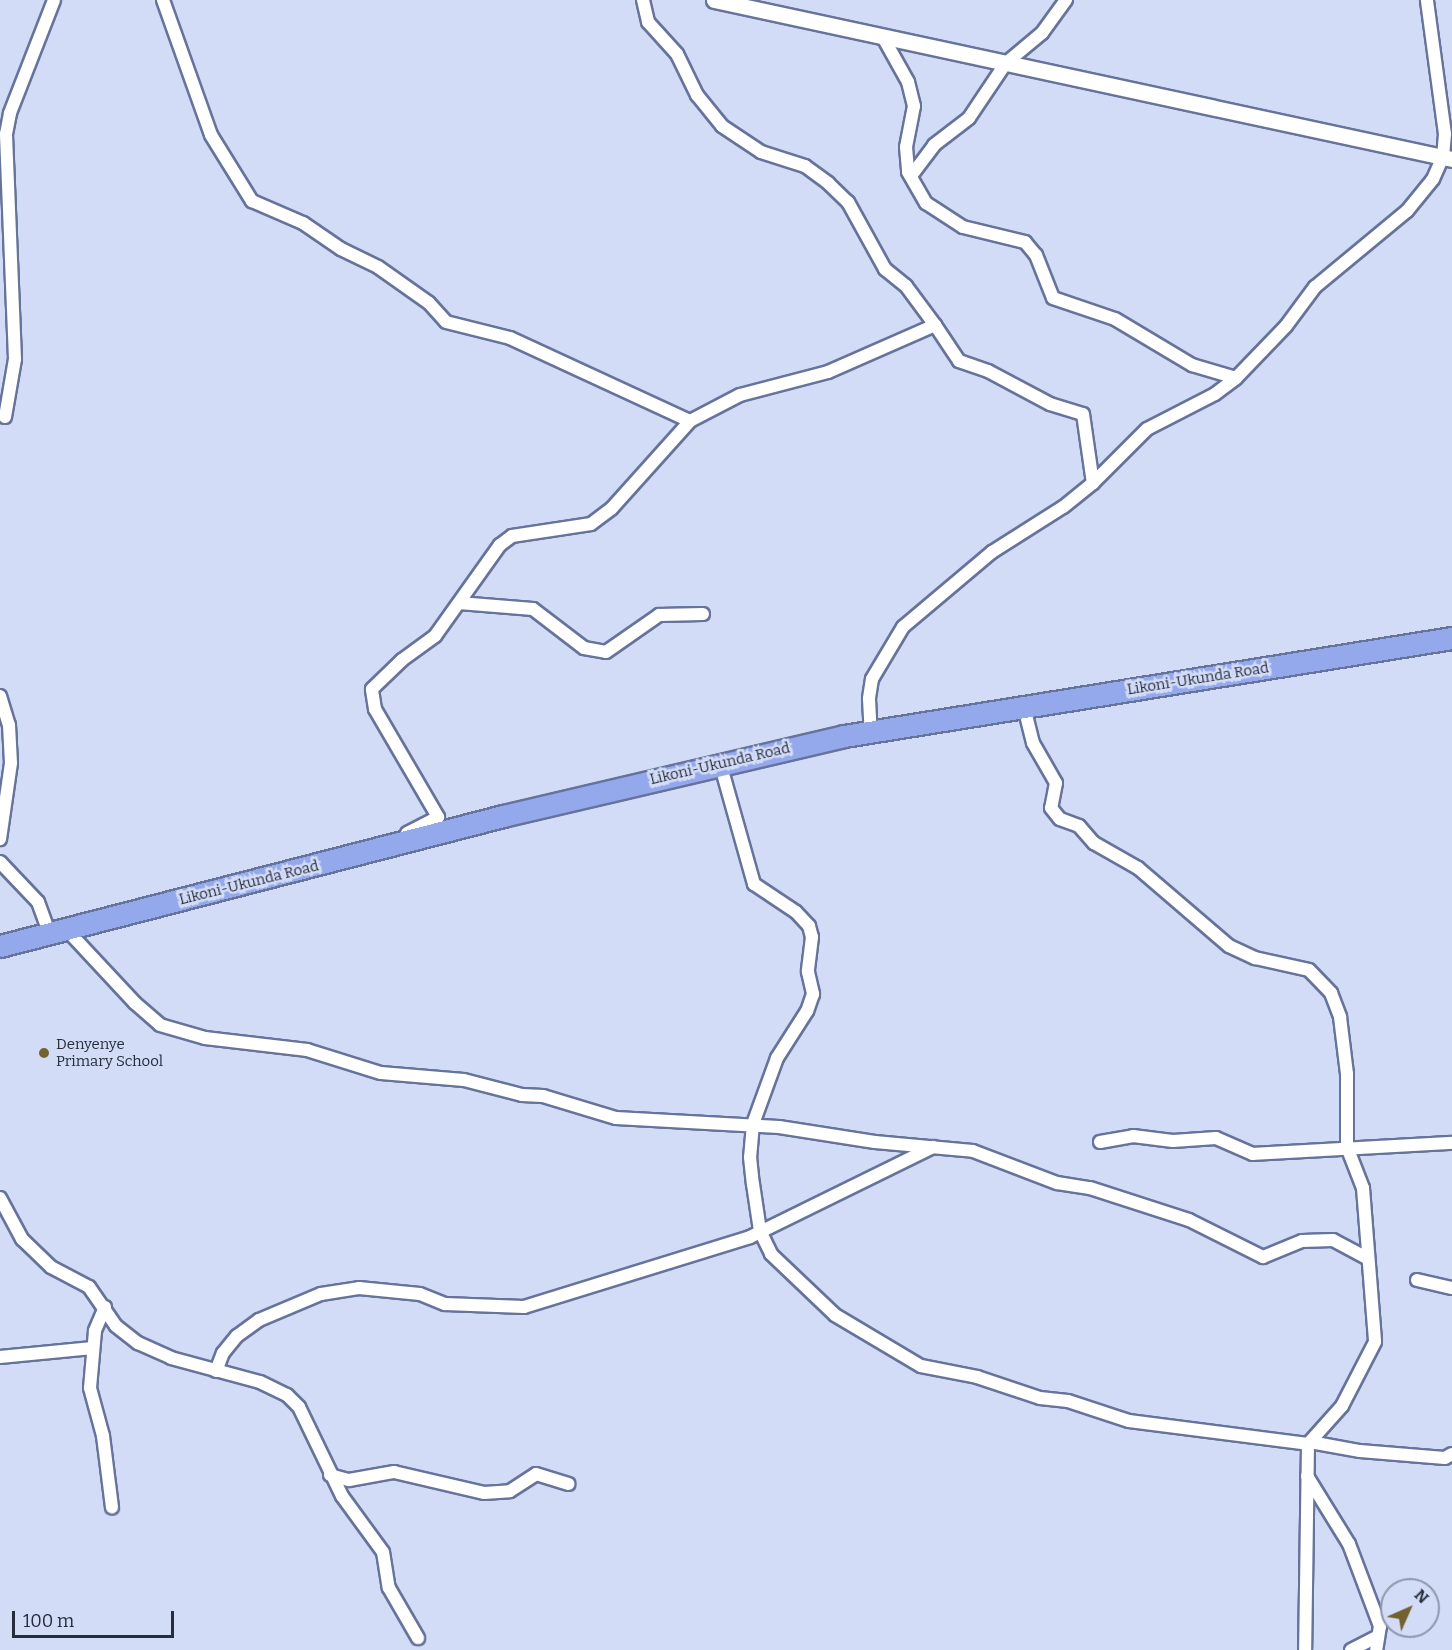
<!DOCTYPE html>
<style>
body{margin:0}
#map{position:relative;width:1452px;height:1650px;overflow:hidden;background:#d3dcf7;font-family:Bitter,serif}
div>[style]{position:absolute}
.roads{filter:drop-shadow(2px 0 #66739b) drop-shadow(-2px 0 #66739b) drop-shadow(0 2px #66739b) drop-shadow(0 -2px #66739b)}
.minor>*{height:12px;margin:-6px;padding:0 6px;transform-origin:6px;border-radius:6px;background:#fff}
.tertiary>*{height:15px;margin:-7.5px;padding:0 7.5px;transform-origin:7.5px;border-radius:7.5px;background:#fff}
.trunk>*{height:21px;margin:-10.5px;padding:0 10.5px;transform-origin:10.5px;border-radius:10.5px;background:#94a8ec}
.dots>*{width:16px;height:16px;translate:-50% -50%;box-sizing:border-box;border:3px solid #d3dcf7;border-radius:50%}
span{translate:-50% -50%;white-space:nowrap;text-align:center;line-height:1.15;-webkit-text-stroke:5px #d3dcf7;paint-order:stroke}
.street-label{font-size:15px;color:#272c3d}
.poi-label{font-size:15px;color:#272c3d}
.left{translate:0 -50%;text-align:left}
.north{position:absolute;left:1380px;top:1578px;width:60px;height:60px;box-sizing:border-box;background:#d3dcf7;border:2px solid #8e96ad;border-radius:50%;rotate:45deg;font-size:16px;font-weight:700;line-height:24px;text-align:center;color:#272c3d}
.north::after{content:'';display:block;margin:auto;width:21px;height:27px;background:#736230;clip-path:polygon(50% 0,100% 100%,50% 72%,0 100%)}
.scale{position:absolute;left:12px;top:1611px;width:162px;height:27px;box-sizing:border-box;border:3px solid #272c3d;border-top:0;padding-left:8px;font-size:18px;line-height:21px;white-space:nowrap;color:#272c3d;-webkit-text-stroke:4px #d3dcf7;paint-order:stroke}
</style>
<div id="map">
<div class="roads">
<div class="minor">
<div style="left:163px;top:0;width:143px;rotate:70.4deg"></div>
<div style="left:211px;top:135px;width:78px;rotate:58.2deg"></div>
<div style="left:252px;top:201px;width:56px;rotate:23.3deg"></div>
<div style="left:303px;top:223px;width:46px;rotate:34.4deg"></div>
<div style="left:341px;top:249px;width:41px;rotate:25.9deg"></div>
<div style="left:378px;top:267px;width:62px;rotate:35.2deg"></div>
<div style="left:429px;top:303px;width:25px;rotate:48deg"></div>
<div style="left:446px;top:322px;width:66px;rotate:14deg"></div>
<div style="left:510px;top:338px;width:198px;rotate:24.8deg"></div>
<div style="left:690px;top:421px;width:56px;rotate:-27.5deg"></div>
<div style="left:740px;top:395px;width:91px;rotate:-14.6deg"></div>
<div style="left:828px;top:372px;width:117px;rotate:-23.7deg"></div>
<div style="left:935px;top:325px;width:43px;rotate:56.3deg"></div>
<div style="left:959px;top:361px;width:31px;rotate:19deg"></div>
<div style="left:988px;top:371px;width:70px;rotate:28deg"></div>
<div style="left:1050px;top:404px;width:34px;rotate:17deg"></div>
<div style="left:1083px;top:414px;width:70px;rotate:81.8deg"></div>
<div style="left:1093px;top:483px;width:38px;rotate:141deg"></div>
<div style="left:1063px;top:507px;width:84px;rotate:147.6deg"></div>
<div style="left:992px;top:552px;width:116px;rotate:139.9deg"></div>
<div style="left:903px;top:627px;width:61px;rotate:120.8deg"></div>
<div style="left:872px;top:679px;width:20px;rotate:99deg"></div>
<div style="left:869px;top:699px;width:33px;rotate:87deg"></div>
<div style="left:643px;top:0;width:23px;rotate:77deg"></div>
<div style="left:648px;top:22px;width:43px;rotate:47.8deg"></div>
<div style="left:677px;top:54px;width:46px;rotate:64deg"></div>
<div style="left:697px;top:95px;width:40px;rotate:51deg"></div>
<div style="left:722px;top:126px;width:47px;rotate:33.7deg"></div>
<div style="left:761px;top:152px;width:46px;rotate:17.7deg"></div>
<div style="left:805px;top:166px;width:29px;rotate:36deg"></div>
<div style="left:828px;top:183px;width:28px;rotate:44deg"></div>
<div style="left:848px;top:202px;width:77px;rotate:61.1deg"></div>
<div style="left:885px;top:269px;width:27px;rotate:39deg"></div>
<div style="left:906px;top:286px;width:49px;rotate:53.4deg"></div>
<div style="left:884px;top:39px;width:49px;rotate:60.8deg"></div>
<div style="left:908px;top:82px;width:25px;rotate:76deg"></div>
<div style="left:914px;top:106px;width:42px;rotate:101deg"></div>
<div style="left:906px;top:147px;width:25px;rotate:85deg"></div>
<div style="left:908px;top:172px;width:36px;rotate:60deg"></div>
<div style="left:926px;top:203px;width:44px;rotate:33deg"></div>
<div style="left:963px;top:227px;width:64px;rotate:13.6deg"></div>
<div style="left:1025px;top:242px;width:17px;rotate:50deg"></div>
<div style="left:1036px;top:255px;width:46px;rotate:68.4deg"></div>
<div style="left:1053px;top:298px;width:65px;rotate:18.7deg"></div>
<div style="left:1115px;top:319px;width:90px;rotate:30.9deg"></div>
<div style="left:1192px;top:365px;width:46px;rotate:16.5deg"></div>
<div style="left:911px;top:176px;width:39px;rotate:-53deg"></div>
<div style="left:934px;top:145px;width:44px;rotate:-37.6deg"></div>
<div style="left:969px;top:118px;width:66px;rotate:-56.1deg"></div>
<div style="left:1006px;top:63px;width:47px;rotate:-39.8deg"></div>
<div style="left:1042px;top:33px;width:41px;rotate:-54deg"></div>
<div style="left:5px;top:417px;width:59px;rotate:-80.2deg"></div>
<div style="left:15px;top:359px;width:225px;rotate:-92.3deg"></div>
<div style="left:6px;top:134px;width:21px;rotate:-79deg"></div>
<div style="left:10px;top:113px;width:121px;rotate:-68.7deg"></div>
<div style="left:1093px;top:483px;width:76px;rotate:-45deg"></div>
<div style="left:1147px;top:429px;width:76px;rotate:-27.2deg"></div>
<div style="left:1215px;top:394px;width:26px;rotate:-37deg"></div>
<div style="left:1236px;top:378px;width:72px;rotate:-46.1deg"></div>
<div style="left:1286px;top:326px;width:49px;rotate:-53.4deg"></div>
<div style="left:1315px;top:287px;width:119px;rotate:-39.6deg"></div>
<div style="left:1407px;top:211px;width:41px;rotate:-50.9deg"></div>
<div style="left:1433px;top:179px;width:24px;rotate:-66deg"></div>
<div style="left:1443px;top:157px;width:23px;rotate:-85deg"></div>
<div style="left:1445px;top:134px;width:135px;rotate:-97.7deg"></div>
<div style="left:459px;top:603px;width:74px;rotate:4.6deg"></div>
<div style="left:533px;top:609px;width:64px;rotate:37.4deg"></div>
<div style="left:584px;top:648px;width:22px;rotate:10deg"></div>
<div style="left:606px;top:652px;width:65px;rotate:-34.9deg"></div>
<div style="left:659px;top:615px;width:44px;rotate:-1.3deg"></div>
<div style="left:0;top:696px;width:30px;rotate:73deg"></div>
<div style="left:9px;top:725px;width:38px;rotate:87deg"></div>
<div style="left:11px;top:763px;width:77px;rotate:98.2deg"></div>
<div style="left:1024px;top:707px;width:37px;rotate:76deg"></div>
<div style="left:1033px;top:743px;width:46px;rotate:60.1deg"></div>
<div style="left:1056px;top:783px;width:25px;rotate:101deg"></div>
<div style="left:1051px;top:808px;width:14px;rotate:51deg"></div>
<div style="left:1060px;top:819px;width:20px;rotate:20deg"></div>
<div style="left:1079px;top:826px;width:23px;rotate:49deg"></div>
<div style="left:1094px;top:843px;width:51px;rotate:29.6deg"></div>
<div style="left:1138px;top:868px;width:120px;rotate:40.6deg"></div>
<div style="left:1229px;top:946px;width:29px;rotate:25deg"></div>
<div style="left:1255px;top:958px;width:55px;rotate:12.5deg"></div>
<div style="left:1309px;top:970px;width:32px;rotate:46deg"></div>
<div style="left:1331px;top:993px;width:26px;rotate:69deg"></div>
<div style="left:1340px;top:1017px;width:57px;rotate:83deg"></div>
<div style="left:1347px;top:1074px;width:73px;rotate:90deg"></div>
<div style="left:1347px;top:1147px;width:44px;rotate:68.7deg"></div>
<div style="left:1363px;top:1188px;width:154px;rotate:85.5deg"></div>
<div style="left:1375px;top:1342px;width:72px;rotate:117.3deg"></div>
<div style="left:1342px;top:1406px;width:51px;rotate:131.8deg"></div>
<div style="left:1308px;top:1444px;width:206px;rotate:90.8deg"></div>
<div style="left:720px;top:763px;width:126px;rotate:74.3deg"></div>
<div style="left:754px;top:884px;width:50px;rotate:33.7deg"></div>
<div style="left:796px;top:912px;width:19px;rotate:47deg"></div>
<div style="left:809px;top:926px;width:11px;rotate:75deg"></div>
<div style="left:812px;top:937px;width:35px;rotate:97deg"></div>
<div style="left:808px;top:972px;width:23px;rotate:77deg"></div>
<div style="left:813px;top:994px;width:18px;rotate:109deg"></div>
<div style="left:807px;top:1011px;width:56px;rotate:122.6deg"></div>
<div style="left:777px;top:1058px;width:70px;rotate:110deg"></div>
<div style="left:753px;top:1124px;width:33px;rotate:95deg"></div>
<div style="left:750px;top:1157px;width:27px;rotate:84deg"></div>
<div style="left:753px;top:1184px;width:48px;rotate:81.5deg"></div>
<div style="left:760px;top:1231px;width:25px;rotate:64deg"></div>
<div style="left:771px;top:1254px;width:88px;rotate:43.6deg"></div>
<div style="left:835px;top:1315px;width:100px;rotate:30.7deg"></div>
<div style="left:921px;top:1366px;width:57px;rotate:11.1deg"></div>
<div style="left:977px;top:1377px;width:66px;rotate:18.4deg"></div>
<div style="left:1040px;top:1398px;width:28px;rotate:6deg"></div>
<div style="left:1068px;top:1401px;width:64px;rotate:18.2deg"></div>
<div style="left:1129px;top:1421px;width:180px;rotate:7.3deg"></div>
<div style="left:407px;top:833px;width:35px;rotate:-27deg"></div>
<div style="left:438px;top:817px;width:125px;rotate:-120.3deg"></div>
<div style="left:375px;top:709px;width:20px;rotate:-99deg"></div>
<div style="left:372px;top:689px;width:42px;rotate:-44deg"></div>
<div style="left:402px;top:660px;width:41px;rotate:-36deg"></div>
<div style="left:435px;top:636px;width:112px;rotate:-54.5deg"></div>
<div style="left:500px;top:545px;width:15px;rotate:-37deg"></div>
<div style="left:512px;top:536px;width:80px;rotate:-8.6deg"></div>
<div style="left:591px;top:524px;width:26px;rotate:-37deg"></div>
<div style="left:612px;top:508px;width:117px;rotate:-48.1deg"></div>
<div style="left:0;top:862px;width:55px;rotate:46.5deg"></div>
<div style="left:38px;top:902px;width:33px;rotate:70deg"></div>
<div style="left:66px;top:929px;width:101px;rotate:47deg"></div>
<div style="left:135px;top:1003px;width:33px;rotate:41deg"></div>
<div style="left:160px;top:1025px;width:47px;rotate:16.1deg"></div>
<div style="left:205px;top:1038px;width:103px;rotate:6.7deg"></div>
<div style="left:307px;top:1050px;width:77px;rotate:17.3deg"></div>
<div style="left:381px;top:1073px;width:83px;rotate:4.8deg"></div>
<div style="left:464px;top:1080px;width:60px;rotate:14.5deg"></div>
<div style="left:522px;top:1095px;width:21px;rotate:3deg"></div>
<div style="left:543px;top:1096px;width:76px;rotate:16.8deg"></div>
<div style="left:616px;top:1118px;width:163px;rotate:3.2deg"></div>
<div style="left:779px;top:1127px;width:97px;rotate:8.9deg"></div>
<div style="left:875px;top:1142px;width:98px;rotate:5.2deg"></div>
<div style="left:973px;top:1151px;width:90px;rotate:20.9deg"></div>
<div style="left:1057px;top:1183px;width:33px;rotate:9deg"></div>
<div style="left:1090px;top:1188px;width:104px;rotate:17.9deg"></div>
<div style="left:1189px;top:1220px;width:83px;rotate:26.6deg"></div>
<div style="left:1263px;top:1257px;width:42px;rotate:-22.3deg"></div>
<div style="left:1302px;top:1241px;width:31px;rotate:-2deg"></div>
<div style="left:1333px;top:1240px;width:38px;rotate:28deg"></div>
<div style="left:1100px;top:1142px;width:34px;rotate:-10deg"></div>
<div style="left:1133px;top:1136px;width:40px;rotate:7.1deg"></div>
<div style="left:1173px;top:1141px;width:43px;rotate:-4deg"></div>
<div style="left:1216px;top:1138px;width:40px;rotate:23.4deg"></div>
<div style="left:1253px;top:1154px;width:199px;rotate:-3.2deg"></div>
<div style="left:0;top:1198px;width:47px;rotate:61.8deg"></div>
<div style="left:22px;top:1239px;width:40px;rotate:44deg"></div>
<div style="left:51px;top:1267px;width:43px;rotate:27.8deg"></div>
<div style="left:89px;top:1287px;width:47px;rotate:55.3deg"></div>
<div style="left:116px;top:1326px;width:28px;rotate:38deg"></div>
<div style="left:138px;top:1343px;width:36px;rotate:24deg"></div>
<div style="left:171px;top:1358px;width:92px;rotate:15.1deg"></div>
<div style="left:260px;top:1382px;width:30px;rotate:26deg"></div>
<div style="left:287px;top:1395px;width:17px;rotate:45deg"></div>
<div style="left:299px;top:1407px;width:99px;rotate:64.2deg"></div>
<div style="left:342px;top:1496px;width:69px;rotate:53.8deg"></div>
<div style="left:383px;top:1552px;width:36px;rotate:81deg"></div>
<div style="left:389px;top:1588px;width:58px;rotate:59.9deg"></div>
<div style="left:1417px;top:1280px;width:36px;rotate:13deg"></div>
<div style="left:105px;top:1307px;width:26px;rotate:113deg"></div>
<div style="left:95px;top:1331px;width:57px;rotate:95deg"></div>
<div style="left:90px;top:1388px;width:50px;rotate:74.8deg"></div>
<div style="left:103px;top:1436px;width:72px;rotate:82.8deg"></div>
<div style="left:0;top:1357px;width:93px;rotate:-5.5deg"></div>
<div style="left:216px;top:1371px;width:19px;rotate:-69deg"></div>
<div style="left:223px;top:1353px;width:22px;rotate:-51deg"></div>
<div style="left:237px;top:1336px;width:27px;rotate:-36deg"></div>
<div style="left:259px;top:1320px;width:67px;rotate:-22.8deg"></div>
<div style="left:321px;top:1294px;width:38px;rotate:-9deg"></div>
<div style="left:359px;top:1288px;width:61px;rotate:5.6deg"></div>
<div style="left:420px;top:1294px;width:27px;rotate:22deg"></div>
<div style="left:445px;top:1304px;width:79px;rotate:2.2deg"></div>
<div style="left:524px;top:1307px;width:237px;rotate:-17.2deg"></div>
<div style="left:750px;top:1237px;width:204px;rotate:-26.2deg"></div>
<div style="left:1310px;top:1442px;width:51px;rotate:10.2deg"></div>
<div style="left:1360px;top:1451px;width:85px;rotate:4.7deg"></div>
<div style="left:1445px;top:1458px;width:8px;rotate:-30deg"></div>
<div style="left:330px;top:1475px;width:20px;rotate:15deg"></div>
<div style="left:349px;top:1480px;width:46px;rotate:-10.1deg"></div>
<div style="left:394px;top:1472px;width:92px;rotate:13.1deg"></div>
<div style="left:484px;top:1493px;width:26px;rotate:-4deg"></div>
<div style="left:510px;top:1491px;width:31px;rotate:-33deg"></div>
<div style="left:536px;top:1474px;width:34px;rotate:17deg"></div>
<div style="left:1307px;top:1476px;width:80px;rotate:58.3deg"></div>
<div style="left:1349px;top:1544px;width:88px;rotate:69.3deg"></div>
<div style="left:1380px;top:1626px;width:24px;rotate:99deg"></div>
<div style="left:1351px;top:1650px;width:29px;rotate:-27deg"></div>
</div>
<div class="tertiary">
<div style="left:714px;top:0;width:755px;rotate:12.16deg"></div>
</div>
<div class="trunk">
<div style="left:0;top:946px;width:520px;rotate:-14.49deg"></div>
<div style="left:503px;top:816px;width:350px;rotate:-13.2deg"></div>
<div style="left:844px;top:736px;width:616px;rotate:-9.16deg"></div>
</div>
</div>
<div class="dots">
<div style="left:44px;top:1053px;background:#736230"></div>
</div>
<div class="street-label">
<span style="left:1198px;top:679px;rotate:-9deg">Likoni-Ukunda Road</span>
<span style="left:720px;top:764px;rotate:-13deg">Likoni-Ukunda Road</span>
<span style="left:249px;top:883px;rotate:-14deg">Likoni-Ukunda Road</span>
</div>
<div class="poi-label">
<span class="left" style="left:56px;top:1053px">Denyenye<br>Primary School</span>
</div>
<div class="north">N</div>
<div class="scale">100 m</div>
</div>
